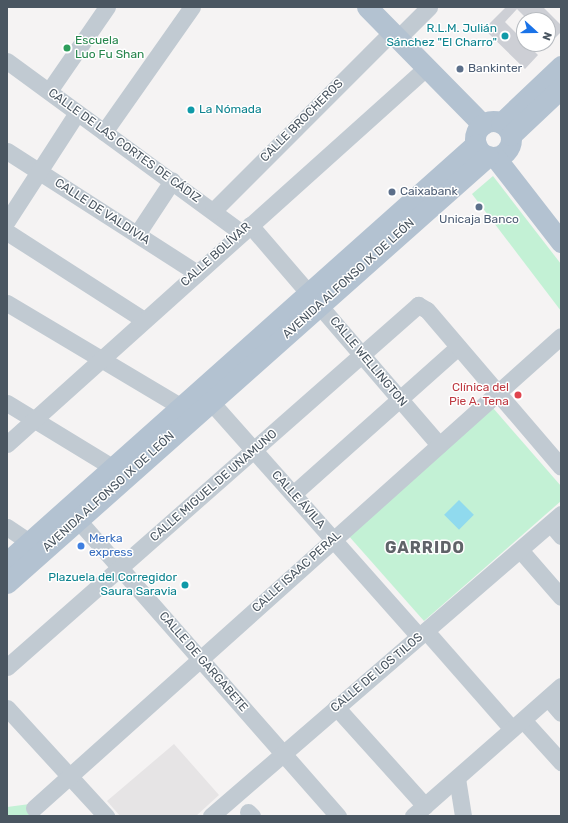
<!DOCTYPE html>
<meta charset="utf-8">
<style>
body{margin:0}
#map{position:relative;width:568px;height:823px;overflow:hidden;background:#f5f3f3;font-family:Rubik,sans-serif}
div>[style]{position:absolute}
.education>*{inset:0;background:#e6e4e5}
.green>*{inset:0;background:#c3f1d5}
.water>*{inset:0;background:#90daee;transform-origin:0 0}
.building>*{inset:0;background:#cdcfd5}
.minor>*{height:17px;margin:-8.5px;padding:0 8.5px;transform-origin:8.5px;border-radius:8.5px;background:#c1cad2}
.major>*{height:21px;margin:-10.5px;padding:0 10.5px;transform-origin:10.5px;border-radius:10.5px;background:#b3c2d1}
.major>.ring{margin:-10.5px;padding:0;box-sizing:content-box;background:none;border:21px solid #b3c2d1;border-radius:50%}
.dots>*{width:11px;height:11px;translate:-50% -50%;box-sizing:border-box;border:2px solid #fff;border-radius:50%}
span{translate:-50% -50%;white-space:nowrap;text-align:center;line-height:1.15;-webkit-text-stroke:3px #fff;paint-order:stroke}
.culture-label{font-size:12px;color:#0d838f}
.right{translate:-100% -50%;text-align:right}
.left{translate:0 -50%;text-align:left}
.leisure-label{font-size:12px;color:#27864d}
.service-label{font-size:12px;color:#4e5e75}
.street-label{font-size:12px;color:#4a5661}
.health-label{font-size:12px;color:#be3a42}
.shop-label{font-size:12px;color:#366cbe}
.district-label{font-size:16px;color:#5f6368;font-weight:700;letter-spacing:1px}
.frame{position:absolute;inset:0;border:8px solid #4a5661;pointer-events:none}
.north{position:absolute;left:516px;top:12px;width:40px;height:40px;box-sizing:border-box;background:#fff;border:1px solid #b7bbc0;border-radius:50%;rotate:111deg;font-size:11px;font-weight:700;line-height:16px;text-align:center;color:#4a5661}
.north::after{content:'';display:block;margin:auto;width:14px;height:18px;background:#1a73e8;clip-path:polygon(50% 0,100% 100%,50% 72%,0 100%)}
</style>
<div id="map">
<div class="education">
<div style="clip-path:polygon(174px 744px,219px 795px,196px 816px,120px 816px,107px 801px)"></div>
</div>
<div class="green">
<div style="clip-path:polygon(493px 176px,561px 264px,561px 311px,472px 194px)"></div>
<div style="clip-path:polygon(493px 408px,561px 486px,561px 501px,424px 621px,347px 534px)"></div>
<div style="clip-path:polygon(30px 804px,32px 816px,7px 816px,7px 807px)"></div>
</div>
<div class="water">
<div style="left:459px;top:500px;width:21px;height:21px;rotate:45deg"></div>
</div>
<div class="building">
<div style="clip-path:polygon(506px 7px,543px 7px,561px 25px,561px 32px,548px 45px,548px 20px,528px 20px,517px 9px,505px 22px,538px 55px,525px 69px,484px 29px)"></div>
</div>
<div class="minor">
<div style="left:398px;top:38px;width:44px;rotate:-45deg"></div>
<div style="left:7px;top:61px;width:290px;rotate:36.2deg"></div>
<div style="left:49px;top:91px;width:102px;rotate:-55.4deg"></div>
<div style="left:104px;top:132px;width:153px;rotate:-54.9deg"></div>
<div style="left:7px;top:151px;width:226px;rotate:32.7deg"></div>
<div style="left:213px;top:211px;width:253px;rotate:-45deg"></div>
<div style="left:7px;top:221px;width:129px;rotate:-57.1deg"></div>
<div style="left:250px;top:225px;width:290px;rotate:49.3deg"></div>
<div style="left:7px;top:232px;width:163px;rotate:32.7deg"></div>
<div style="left:137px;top:234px;width:64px;rotate:-56.6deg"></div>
<div style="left:7px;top:303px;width:201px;rotate:30.8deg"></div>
<div style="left:203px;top:393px;width:324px;rotate:48.4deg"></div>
<div style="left:7px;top:403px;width:123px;rotate:31.4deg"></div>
<div style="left:7px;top:444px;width:564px;rotate:-41.91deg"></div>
<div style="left:293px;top:494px;width:221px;rotate:-41.7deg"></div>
<div style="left:70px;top:511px;width:406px;rotate:48.7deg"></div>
<div style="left:551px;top:524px;width:16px;rotate:50deg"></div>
<div style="left:7px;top:527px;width:27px;rotate:34deg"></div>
<div style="left:521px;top:551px;width:61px;rotate:49deg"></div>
<div style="left:426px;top:631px;width:130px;rotate:48.7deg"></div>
<div style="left:7px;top:667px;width:548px;rotate:-41.37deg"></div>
<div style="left:418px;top:305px;width:10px;rotate:29deg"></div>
<div style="left:427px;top:310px;width:206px;rotate:49.5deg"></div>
<div style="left:548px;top:698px;width:20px;rotate:49deg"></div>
<div style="left:336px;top:707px;width:133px;rotate:48deg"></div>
<div style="left:7px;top:708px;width:147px;rotate:47.5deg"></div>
<div style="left:523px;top:720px;width:57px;rotate:47.9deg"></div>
<div style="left:457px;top:778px;width:38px;rotate:81deg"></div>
<div style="left:34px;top:808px;width:707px;rotate:-41.85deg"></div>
<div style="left:248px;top:812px;width:6px;rotate:45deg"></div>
<div style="left:211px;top:816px;width:462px;rotate:-40.8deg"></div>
<div style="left:413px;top:816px;width:197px;rotate:-41.3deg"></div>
</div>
<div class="major">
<div style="left:367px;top:7px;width:165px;rotate:45.5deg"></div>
<div class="ring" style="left:475px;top:121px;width:15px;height:15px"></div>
<div style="left:501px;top:123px;width:83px;rotate:-43.5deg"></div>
<div style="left:511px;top:135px;width:69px;rotate:-43.2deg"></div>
<div style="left:495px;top:157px;width:108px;rotate:52.2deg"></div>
<div style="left:7px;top:562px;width:628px;rotate:-41.71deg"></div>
<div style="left:7px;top:583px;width:643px;rotate:-41.6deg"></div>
</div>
<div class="dots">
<div style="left:505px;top:36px;background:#0f9aa8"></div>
<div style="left:67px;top:48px;background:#2e9e5b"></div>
<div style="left:460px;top:69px;background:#5c6f8a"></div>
<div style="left:191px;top:110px;background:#0f9aa8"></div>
<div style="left:392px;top:192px;background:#5c6f8a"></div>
<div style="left:479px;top:207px;background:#5c6f8a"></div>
<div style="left:518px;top:395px;background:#e0444e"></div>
<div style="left:81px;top:546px;background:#3f7fe0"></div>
<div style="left:185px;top:585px;background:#0f9aa8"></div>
</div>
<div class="culture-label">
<span class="right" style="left:497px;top:36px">R.L.M. Julián<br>Sánchez "El Charro"</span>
<span class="left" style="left:199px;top:110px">La Nómada</span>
<span class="right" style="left:177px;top:585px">Plazuela del Corregidor<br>Saura Saravia</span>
</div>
<div class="leisure-label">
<span class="left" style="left:75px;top:48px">Escuela<br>Luo Fu Shan</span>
</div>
<div class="service-label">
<span class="left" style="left:468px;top:69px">Bankinter</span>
<span class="left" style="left:400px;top:192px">Caixabank</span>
<span style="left:479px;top:220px">Unicaja Banco</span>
</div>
<div class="street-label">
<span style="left:302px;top:121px;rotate:-45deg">CALLE BROCHEROS</span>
<span style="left:124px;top:146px;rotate:36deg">CALLE DE LAS CORTES DE CÁDIZ</span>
<span style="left:102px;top:212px;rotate:33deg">CALLE DE VALDIVIA</span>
<span style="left:216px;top:255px;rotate:-42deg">CALLE BOLÍVAR</span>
<span style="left:349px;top:279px;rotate:-42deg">AVENIDA ALFONSO IX DE LEÓN</span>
<span style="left:368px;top:362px;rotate:50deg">CALLE WELLINGTON</span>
<span style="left:214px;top:486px;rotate:-41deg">CALLE MIGUEL DE UNAMUNO</span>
<span style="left:109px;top:492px;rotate:-42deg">AVENIDA ALFONSO IX DE LEÓN</span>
<span style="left:298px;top:500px;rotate:48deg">CALLE ÁVILA</span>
<span style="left:297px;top:572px;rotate:-42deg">CALLE ISAAC PERAL</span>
<span style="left:203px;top:662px;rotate:49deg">CALLE DE GARGABETE</span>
<span style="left:377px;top:673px;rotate:-40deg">CALLE DE LOS TILOS</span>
</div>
<div class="health-label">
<span class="right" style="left:509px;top:395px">Clínica del<br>Pie A. Tena</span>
</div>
<div class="shop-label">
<span class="left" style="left:89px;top:546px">Merka<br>express</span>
</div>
<div class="district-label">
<span style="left:425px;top:548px">GARRIDO</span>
</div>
<div class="frame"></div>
<div class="north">N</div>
</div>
